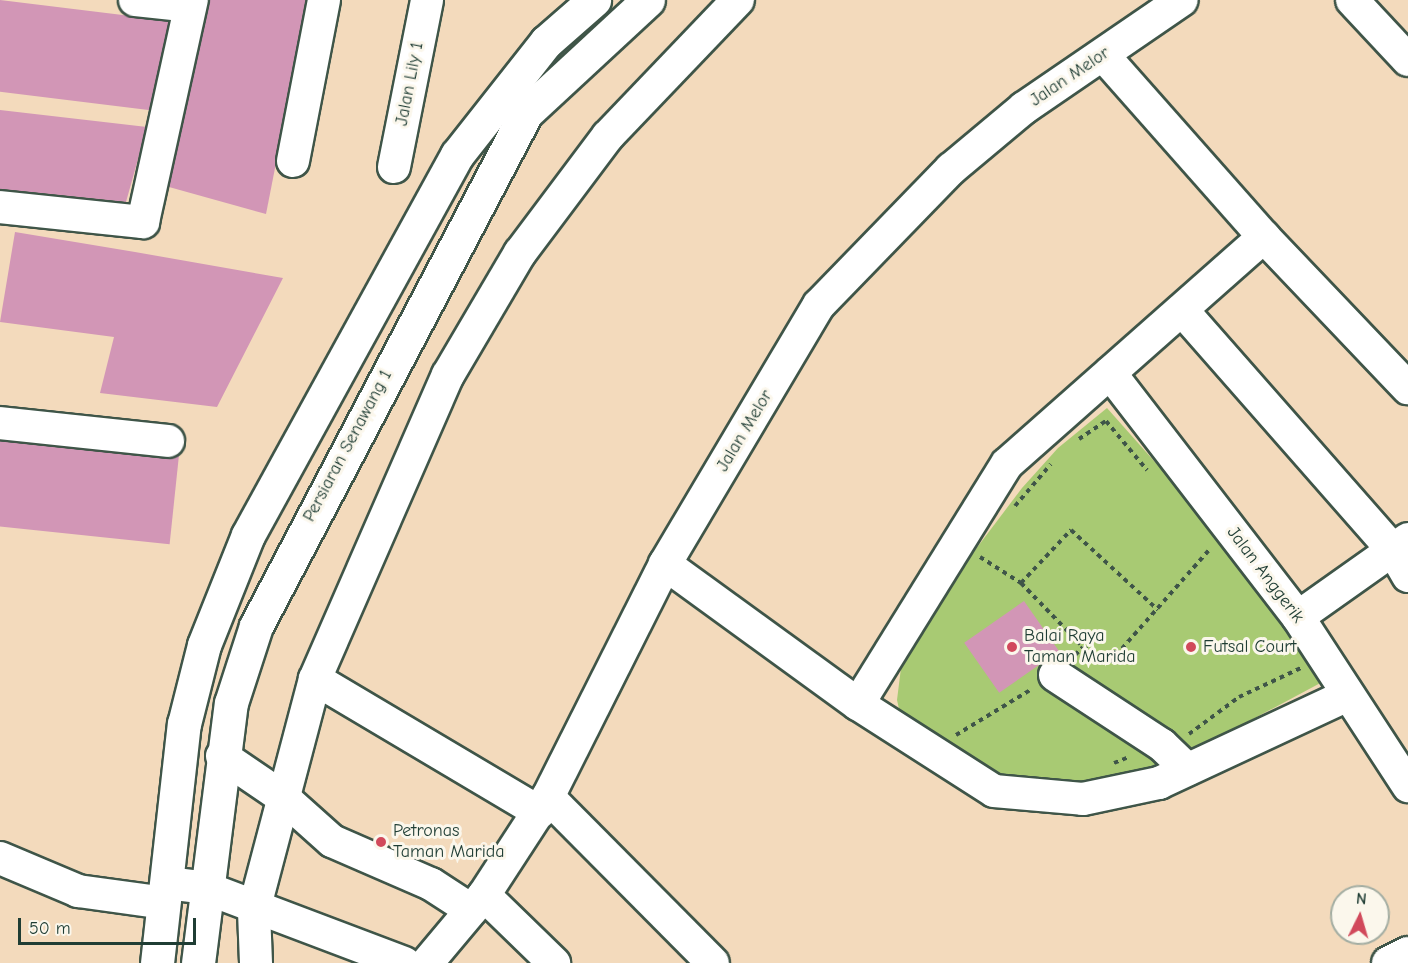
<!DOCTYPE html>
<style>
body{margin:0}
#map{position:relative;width:1408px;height:963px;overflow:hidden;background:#f3dabc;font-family:"Comic Neue",sans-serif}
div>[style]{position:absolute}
.green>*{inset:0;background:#a8ca73}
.building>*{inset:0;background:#d296b6;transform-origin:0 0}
.path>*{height:4px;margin-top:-2px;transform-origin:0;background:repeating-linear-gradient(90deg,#3f5548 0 4.5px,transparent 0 9px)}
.roads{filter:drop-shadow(2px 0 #3f5548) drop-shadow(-2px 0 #3f5548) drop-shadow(0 2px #3f5548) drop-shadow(0 -2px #3f5548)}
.minor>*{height:32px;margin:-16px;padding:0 16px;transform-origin:16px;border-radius:16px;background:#fff}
.major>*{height:33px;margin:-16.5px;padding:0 16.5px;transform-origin:16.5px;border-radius:16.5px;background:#fff}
.dots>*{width:16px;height:16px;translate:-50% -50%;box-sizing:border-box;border:3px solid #fbf7ec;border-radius:50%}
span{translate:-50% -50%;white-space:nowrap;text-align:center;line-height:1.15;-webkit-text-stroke:6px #fbf7ec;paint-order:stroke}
.street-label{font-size:18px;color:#1f3d34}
.poi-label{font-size:18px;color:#1f3d34}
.left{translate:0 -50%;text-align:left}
.north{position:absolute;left:1330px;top:885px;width:60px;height:60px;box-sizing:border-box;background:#fbf7ec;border:2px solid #a3ada2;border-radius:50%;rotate:5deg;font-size:16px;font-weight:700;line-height:24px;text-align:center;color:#1f3d34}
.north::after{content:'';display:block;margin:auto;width:21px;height:27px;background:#d1495b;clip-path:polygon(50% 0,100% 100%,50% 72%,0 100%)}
.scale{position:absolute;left:18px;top:918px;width:178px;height:27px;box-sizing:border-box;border:3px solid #1f3d34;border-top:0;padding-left:8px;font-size:18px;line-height:21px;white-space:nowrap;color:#1f3d34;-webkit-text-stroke:4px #fbf7ec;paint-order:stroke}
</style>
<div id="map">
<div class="green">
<div style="clip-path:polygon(1107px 408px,1225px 541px,1326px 680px,1180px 758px,1070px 789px,1000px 777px,903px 726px,897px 700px,901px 668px,957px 574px,1022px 488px,1058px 448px)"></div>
</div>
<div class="building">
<div style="left:0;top:0;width:175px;height:91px;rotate:7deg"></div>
<div style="clip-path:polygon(209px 0,308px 0,266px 214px,169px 187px)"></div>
<div style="clip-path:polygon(0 110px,147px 127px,126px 202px,0 189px)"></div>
<div style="clip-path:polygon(15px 232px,135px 252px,283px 278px,217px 407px,100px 393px,114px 337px,0 322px)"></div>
<div style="left:0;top:436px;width:180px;height:90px;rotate:6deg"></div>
<div style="left:1024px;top:601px;width:61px;height:73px;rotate:55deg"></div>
</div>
<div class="path">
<div style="left:1079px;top:439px;width:32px;rotate:-34deg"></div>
<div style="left:1106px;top:421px;width:64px;rotate:50.1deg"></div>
<div style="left:1015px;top:506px;width:55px;rotate:-49.4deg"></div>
<div style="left:980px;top:557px;width:49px;rotate:32.4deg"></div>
<div style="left:1021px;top:583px;width:73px;rotate:-46.7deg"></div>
<div style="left:1071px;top:530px;width:118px;rotate:42.6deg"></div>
<div style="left:1021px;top:583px;width:89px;rotate:45.9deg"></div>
<div style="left:1083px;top:647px;width:31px;rotate:29deg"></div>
<div style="left:1110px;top:662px;width:152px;rotate:-48.5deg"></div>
<div style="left:1075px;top:655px;width:11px;rotate:-45deg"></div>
<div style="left:1189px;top:734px;width:62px;rotate:-36.5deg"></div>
<div style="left:1239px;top:697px;width:68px;rotate:-25.1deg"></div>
<div style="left:956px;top:735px;width:89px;rotate:-31.2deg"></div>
<div style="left:1114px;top:763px;width:16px;rotate:-22deg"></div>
</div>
<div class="roads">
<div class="minor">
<div style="left:135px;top:0;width:55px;rotate:6.2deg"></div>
<div style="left:1352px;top:0;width:82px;rotate:47deg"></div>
<div style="left:1103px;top:55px;width:243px;rotate:48.5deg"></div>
<div style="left:1264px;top:237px;width:209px;rotate:46.4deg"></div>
<div style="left:293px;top:161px;width:164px;rotate:-79.1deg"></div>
<div style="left:394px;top:167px;width:170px;rotate:-78.8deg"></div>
<div style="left:0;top:207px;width:144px;rotate:6deg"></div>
<div style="left:143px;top:222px;width:227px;rotate:-77.6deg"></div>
<div style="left:1182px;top:310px;width:320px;rotate:48.7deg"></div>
<div style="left:1393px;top:550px;width:30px;rotate:60deg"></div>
<div style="left:1110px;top:373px;width:308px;rotate:52.4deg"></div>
<div style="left:1298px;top:617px;width:202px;rotate:56.9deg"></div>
<div style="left:0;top:423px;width:169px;rotate:6.1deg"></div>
<div style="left:665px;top:564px;width:238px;rotate:36deg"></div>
<div style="left:858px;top:704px;width:161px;rotate:32.6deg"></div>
<div style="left:994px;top:791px;width:89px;rotate:5.1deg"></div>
<div style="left:1083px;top:799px;width:78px;rotate:-11.9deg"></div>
<div style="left:1159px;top:783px;width:208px;rotate:-25deg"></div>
<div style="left:1298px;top:617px;width:135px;rotate:-35.3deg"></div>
<div style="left:1055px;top:675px;width:128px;rotate:33.2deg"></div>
<div style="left:1162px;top:745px;width:35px;rotate:44deg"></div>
<div style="left:315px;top:679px;width:261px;rotate:30.7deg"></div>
<div style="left:858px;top:704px;width:282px;rotate:-58.2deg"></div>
<div style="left:1007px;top:464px;width:343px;rotate:-41.5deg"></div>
<div style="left:222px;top:756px;width:76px;rotate:34.3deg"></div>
<div style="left:285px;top:799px;width:63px;rotate:41.8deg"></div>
<div style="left:332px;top:841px;width:108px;rotate:23.5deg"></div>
<div style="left:431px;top:884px;width:48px;rotate:33deg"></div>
<div style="left:548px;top:797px;width:234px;rotate:45.2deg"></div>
<div style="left:0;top:858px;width:85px;rotate:22.9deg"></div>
<div style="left:78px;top:891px;width:87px;rotate:7.9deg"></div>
<div style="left:167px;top:883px;width:39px;rotate:7deg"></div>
<div style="left:206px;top:888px;width:212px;rotate:20.7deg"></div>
<div style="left:484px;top:895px;width:98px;rotate:44.2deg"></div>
<div style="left:256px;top:963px;width:53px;rotate:-92.2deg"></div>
<div style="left:254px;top:910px;width:239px;rotate:-75.2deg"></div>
<div style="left:315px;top:679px;width:332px;rotate:-66.4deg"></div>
<div style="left:448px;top:375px;width:142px;rotate:-59.5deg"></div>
<div style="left:520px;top:253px;width:146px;rotate:-53.1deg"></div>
<div style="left:608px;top:136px;width:188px;rotate:-46.3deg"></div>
<div style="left:427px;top:963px;width:89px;rotate:-50deg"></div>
<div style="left:484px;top:895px;width:117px;rotate:-56.9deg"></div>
<div style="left:548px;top:797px;width:261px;rotate:-63.3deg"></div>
<div style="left:665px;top:564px;width:301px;rotate:-59.3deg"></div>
<div style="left:819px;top:305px;width:190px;rotate:-45.9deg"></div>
<div style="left:951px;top:169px;width:95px;rotate:-39.9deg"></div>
<div style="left:1024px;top:108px;width:191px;rotate:-34.4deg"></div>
<div style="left:1388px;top:963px;width:22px;rotate:-27deg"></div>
</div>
<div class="major">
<div style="left:157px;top:963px;width:241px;rotate:-83.6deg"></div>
<div style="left:184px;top:724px;width:81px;rotate:-75.8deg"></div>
<div style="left:204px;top:645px;width:118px;rotate:-68.2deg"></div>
<div style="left:248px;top:535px;width:434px;rotate:-61.2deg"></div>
<div style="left:457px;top:155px;width:144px;rotate:-51.8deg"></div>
<div style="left:546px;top:42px;width:64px;rotate:-41.2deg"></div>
<div style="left:198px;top:963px;width:262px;rotate:-82.8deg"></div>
<div style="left:231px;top:703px;width:81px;rotate:-72deg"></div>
<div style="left:256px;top:626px;width:580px;rotate:-62.24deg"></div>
<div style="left:526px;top:113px;width:166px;rotate:-42.8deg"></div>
</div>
</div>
<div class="dots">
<div style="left:1012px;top:647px;background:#d1495b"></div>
<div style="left:1191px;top:647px;background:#d1495b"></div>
<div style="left:381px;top:842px;background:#d1495b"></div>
</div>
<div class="street-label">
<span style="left:1070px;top:77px;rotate:-34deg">Jalan Melor</span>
<span style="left:410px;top:84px;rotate:-79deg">Jalan Lily 1</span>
<span style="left:745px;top:431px;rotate:-59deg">Jalan Melor</span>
<span style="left:348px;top:446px;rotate:-62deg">Persiaran Senawang 1</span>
<span style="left:1265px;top:575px;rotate:53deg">Jalan Anggerik</span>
</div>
<div class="poi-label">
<span class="left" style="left:1024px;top:647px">Balai Raya<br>Taman Marida</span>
<span class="left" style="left:1203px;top:647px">Futsal Court</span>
<span class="left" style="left:393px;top:842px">Petronas<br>Taman Marida</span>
</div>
<div class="north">N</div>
<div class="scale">50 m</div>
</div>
